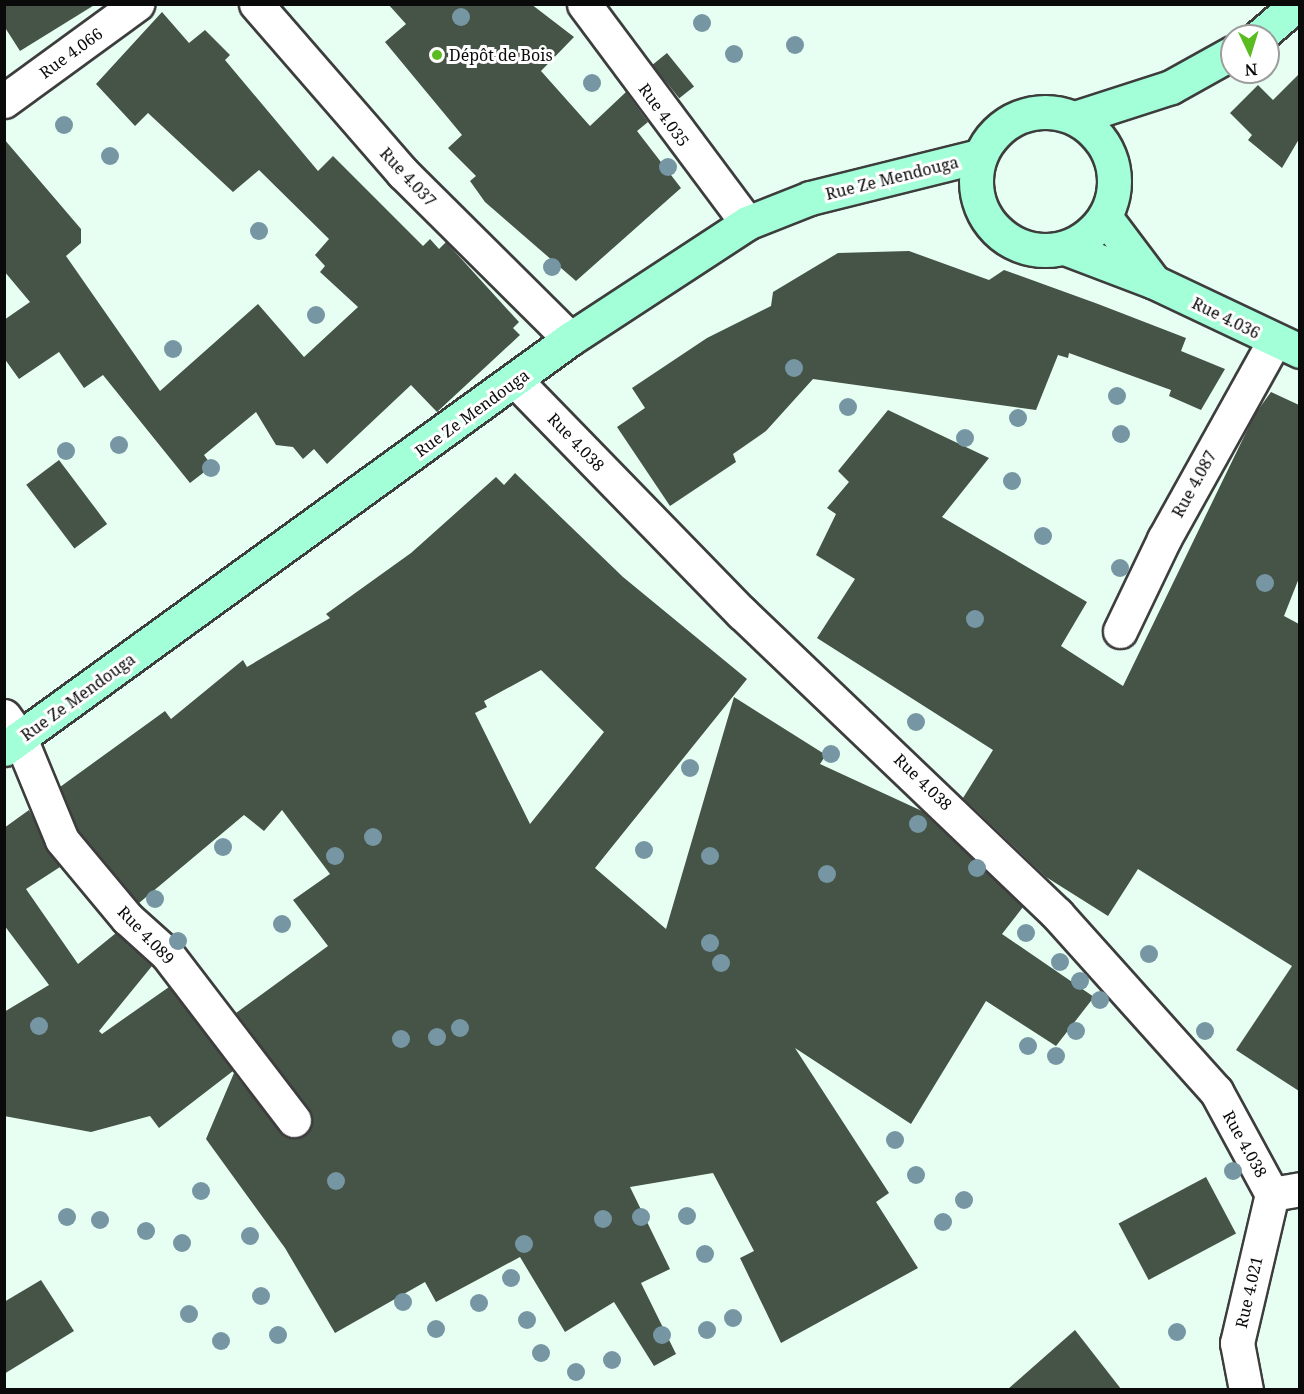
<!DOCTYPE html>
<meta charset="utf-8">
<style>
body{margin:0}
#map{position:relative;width:1304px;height:1394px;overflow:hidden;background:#e7fff2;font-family:"Noto Serif",serif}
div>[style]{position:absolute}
.building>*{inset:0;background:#465347;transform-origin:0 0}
.roads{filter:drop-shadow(2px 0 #3d3d3d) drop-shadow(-2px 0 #3d3d3d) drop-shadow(0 2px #3d3d3d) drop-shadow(0 -2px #3d3d3d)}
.street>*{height:33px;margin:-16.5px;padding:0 16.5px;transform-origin:16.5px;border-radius:16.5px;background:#fff}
.secondary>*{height:33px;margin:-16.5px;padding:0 16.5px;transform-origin:16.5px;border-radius:16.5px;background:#a2ffd7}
.secondary>.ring{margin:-16.5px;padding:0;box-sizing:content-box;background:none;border:33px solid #a2ffd7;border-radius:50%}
.trees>*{width:18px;height:18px;margin:-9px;border-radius:50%;background:#7696a3}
.dots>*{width:16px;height:16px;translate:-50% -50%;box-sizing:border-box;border:3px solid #fff;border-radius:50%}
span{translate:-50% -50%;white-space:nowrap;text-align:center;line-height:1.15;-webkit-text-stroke:6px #fff;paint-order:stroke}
.street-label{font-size:16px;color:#0a0a0a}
.poi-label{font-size:16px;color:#0a0a0a}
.left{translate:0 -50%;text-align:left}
.frame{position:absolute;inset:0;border:6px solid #0a0a0a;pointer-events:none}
.north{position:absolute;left:1220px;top:24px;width:60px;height:60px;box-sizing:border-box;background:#fff;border:2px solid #9d9d9d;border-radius:50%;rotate:176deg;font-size:16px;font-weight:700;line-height:24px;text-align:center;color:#0a0a0a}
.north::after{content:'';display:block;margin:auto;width:21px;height:27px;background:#5abc20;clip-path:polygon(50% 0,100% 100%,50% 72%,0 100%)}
</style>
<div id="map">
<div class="building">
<div style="clip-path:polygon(4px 4px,96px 4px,20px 51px,4px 26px)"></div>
<div style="clip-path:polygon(388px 4px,531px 4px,574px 37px,541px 71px,590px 126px,626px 92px,648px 122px,637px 131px,681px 188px,576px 281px,485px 202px,470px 181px,476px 176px,448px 148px,462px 135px,385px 42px,406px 24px)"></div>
<div style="clip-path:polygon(162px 12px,189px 43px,205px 30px,230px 55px,225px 60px,318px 171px,333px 156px,423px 246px,430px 239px,439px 249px,446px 242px,519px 322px,513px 328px,520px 335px,437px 412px,411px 385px,327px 464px,314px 449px,303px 459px,293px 447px,276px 445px,256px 412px,204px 455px,212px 466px,190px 483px,103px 375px,84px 388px,59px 352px,19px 379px,4px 358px,4px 320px,30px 302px,4px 271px,4px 139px,81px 229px,81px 243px,66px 256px,160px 391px,258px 304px,304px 357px,358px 307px,320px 272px,325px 266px,315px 255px,329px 239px,259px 170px,233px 192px,148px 113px,135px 126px,96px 84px)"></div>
<div style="left:667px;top:53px;width:43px;height:19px;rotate:51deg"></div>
<div style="clip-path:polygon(1299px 74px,1299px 139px,1282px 168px,1248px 140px,1252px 135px,1230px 113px,1258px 85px,1273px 100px)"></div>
<div style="clip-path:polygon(909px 251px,989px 280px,1004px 270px,1098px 304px,1186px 338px,1181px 351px,1225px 369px,1201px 410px,1169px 396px,1171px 390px,1069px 353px,1068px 358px,1058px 355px,1036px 410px,813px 379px,766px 431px,733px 454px,736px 462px,670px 506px,617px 427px,645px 408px,632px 388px,707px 338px,771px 306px,773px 292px,838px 253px)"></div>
<div style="clip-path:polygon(1271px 392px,1299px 405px,1299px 578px,1284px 616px,1299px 624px,1299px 1091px,1236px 1050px,1292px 966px,1138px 869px,1108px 916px,1046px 877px,963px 798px,993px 750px,817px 638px,855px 579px,816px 555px,836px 514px,827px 508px,849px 482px,838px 471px,888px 410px,989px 458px,942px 517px,1087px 602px,1061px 646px,1123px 686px,1255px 414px)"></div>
<div style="left:59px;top:460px;width:80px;height:41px;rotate:53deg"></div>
<div style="clip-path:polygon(evenodd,515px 473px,623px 577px,747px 679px,595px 868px,666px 929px,734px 697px,826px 755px,820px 764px,922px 811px,1023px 907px,1002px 934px,1094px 997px,1056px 1046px,986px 1001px,911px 1124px,795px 1048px,889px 1193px,876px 1202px,918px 1268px,781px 1343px,740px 1258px,754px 1251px,713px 1173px,630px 1187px,670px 1269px,641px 1283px,676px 1354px,654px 1366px,614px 1302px,565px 1332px,520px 1257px,436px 1302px,425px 1282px,335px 1333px,285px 1248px,206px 1139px,234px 1073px,286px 1137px,297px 1138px,311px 1128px,309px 1109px,236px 1013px,328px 946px,293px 900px,330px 874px,282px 810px,264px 831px,244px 815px,139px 903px,78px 830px,60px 787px,165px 711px,171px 719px,243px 660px,247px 667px,330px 618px,326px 614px,411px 553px,496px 477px,504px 485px,515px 473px,541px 670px,604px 732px,530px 824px,475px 713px,487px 707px,484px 701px,541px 670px)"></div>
<div style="clip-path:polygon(29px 810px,60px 867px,26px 889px,78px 964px,116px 933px,152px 966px,99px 1031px,102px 1034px,169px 987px,233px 1071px,159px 1128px,150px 1116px,91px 1132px,4px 1116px,4px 1012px,49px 985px,4px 925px,4px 828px)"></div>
<div style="left:1206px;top:1177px;width:64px;height:99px;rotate:62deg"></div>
<div style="clip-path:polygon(41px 1280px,74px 1331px,4px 1374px,4px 1302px)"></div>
<div style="clip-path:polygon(1075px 1330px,1121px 1389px,1008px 1389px)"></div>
</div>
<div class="roads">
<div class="street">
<div style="left:256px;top:4px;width:224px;rotate:49deg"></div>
<div style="left:403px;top:173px;width:235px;rotate:44.8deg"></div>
<div style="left:584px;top:4px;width:273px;rotate:53.3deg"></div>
<div style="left:4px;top:101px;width:165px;rotate:-36.1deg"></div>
<div style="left:516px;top:381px;width:324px;rotate:45.8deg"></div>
<div style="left:742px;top:613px;width:436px;rotate:43.7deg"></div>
<div style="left:1057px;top:914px;width:238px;rotate:48.1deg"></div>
<div style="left:1216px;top:1091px;width:117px;rotate:61.5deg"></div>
<div style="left:1272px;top:1194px;width:28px;rotate:-10deg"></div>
<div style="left:1120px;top:631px;width:102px;rotate:-64.4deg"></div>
<div style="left:1164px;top:539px;width:227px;rotate:-60.9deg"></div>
<div style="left:4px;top:716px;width:27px;rotate:54deg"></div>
<div style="left:20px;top:738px;width:110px;rotate:67.6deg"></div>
<div style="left:62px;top:840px;width:102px;rotate:50.2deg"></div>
<div style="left:127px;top:918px;width:54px;rotate:42deg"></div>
<div style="left:167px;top:954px;width:209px;rotate:52.6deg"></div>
<div style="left:1246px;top:1390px;width:48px;rotate:-100.8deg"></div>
<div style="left:1237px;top:1343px;width:153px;rotate:-76.8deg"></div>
</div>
<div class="secondary">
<div style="left:1260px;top:36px;width:49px;rotate:-40.9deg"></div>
<div class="ring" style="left:976px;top:112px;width:105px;height:105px"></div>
<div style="left:1075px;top:118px;width:101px;rotate:-17.9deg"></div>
<div style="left:1171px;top:87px;width:70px;rotate:-29.1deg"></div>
<div style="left:1105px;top:217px;width:81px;rotate:53deg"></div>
<div style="left:1065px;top:248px;width:95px;rotate:20.9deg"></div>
<div style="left:1154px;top:282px;width:161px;rotate:25.3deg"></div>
<div style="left:4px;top:749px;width:699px;rotate:-35.92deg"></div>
<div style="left:570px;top:339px;width:212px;rotate:-33.2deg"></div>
<div style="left:747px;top:223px;width:68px;rotate:-21.6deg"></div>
<div style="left:810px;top:198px;width:174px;rotate:-14deg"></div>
</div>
</div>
<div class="trees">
<div style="left:461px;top:17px"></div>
<div style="left:702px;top:23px"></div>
<div style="left:795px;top:45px"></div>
<div style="left:734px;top:54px"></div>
<div style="left:592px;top:83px"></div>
<div style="left:64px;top:125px"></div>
<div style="left:110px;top:156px"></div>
<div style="left:668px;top:167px"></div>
<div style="left:259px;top:231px"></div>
<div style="left:552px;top:267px"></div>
<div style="left:316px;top:315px"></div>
<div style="left:173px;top:349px"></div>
<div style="left:794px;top:368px"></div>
<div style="left:1117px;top:396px"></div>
<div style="left:848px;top:407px"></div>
<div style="left:1018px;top:418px"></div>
<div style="left:1121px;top:434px"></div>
<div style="left:965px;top:438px"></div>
<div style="left:119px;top:445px"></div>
<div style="left:66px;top:451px"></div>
<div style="left:211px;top:468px"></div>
<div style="left:1012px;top:481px"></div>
<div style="left:1043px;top:536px"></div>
<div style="left:1120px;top:568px"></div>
<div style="left:1265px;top:583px"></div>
<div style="left:975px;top:619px"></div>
<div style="left:916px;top:722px"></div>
<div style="left:831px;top:754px"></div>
<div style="left:690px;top:768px"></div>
<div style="left:918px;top:824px"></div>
<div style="left:373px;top:837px"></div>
<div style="left:223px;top:847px"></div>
<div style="left:644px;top:850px"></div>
<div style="left:335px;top:856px"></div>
<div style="left:710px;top:856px"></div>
<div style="left:977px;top:868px"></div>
<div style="left:827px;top:874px"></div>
<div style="left:155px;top:899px"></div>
<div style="left:282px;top:924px"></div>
<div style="left:1026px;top:933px"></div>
<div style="left:178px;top:941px"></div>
<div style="left:710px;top:943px"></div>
<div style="left:1149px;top:954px"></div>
<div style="left:1060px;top:962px"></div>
<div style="left:721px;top:963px"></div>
<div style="left:1080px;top:981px"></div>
<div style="left:1100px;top:1000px"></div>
<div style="left:39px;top:1026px"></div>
<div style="left:460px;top:1028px"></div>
<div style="left:1076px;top:1031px"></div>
<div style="left:1205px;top:1031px"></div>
<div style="left:437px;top:1037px"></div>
<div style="left:401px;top:1039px"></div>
<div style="left:1028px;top:1046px"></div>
<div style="left:1056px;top:1056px"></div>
<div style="left:895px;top:1140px"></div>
<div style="left:1233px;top:1171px"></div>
<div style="left:916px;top:1175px"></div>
<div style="left:336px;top:1181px"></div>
<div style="left:201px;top:1191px"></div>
<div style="left:964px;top:1200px"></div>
<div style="left:687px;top:1216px"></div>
<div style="left:67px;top:1217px"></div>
<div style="left:641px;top:1217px"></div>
<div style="left:603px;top:1219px"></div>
<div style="left:100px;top:1220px"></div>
<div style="left:943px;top:1222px"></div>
<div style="left:146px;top:1231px"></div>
<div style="left:250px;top:1236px"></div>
<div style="left:182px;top:1243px"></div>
<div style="left:524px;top:1244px"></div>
<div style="left:705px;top:1254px"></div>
<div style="left:511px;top:1278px"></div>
<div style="left:261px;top:1296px"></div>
<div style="left:403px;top:1302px"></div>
<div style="left:479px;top:1303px"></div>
<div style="left:189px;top:1314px"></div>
<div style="left:733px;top:1318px"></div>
<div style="left:527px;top:1320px"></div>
<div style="left:436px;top:1329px"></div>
<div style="left:707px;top:1330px"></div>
<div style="left:1177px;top:1332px"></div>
<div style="left:278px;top:1335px"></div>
<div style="left:662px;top:1335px"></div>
<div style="left:221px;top:1341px"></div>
<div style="left:541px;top:1353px"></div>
<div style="left:612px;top:1360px"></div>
<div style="left:576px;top:1372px"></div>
</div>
<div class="dots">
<div style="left:437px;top:55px;background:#5abc20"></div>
</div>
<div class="street-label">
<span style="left:71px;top:53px;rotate:-36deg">Rue 4.066</span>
<span style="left:664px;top:115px;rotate:54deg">Rue 4.035</span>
<span style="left:408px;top:177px;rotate:47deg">Rue 4.037</span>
<span style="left:892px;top:178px;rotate:-14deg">Rue Ze Mendouga</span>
<span style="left:1226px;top:318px;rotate:26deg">Rue 4.036</span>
<span style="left:472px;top:413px;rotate:-36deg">Rue Ze Mendouga</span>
<span style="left:576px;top:442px;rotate:46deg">Rue 4.038</span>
<span style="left:1194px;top:484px;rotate:-61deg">Rue 4.087</span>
<span style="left:78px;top:697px;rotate:-36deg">Rue Ze Mendouga</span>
<span style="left:923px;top:782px;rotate:44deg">Rue 4.038</span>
<span style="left:146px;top:935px;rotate:46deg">Rue 4.089</span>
<span style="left:1245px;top:1144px;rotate:61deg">Rue 4.038</span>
<span style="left:1249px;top:1292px;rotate:-77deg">Rue 4.021</span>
</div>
<div class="poi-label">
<span class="left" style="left:449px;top:55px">Dépôt de Bois</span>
</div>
<div class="frame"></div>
<div class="north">N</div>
</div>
